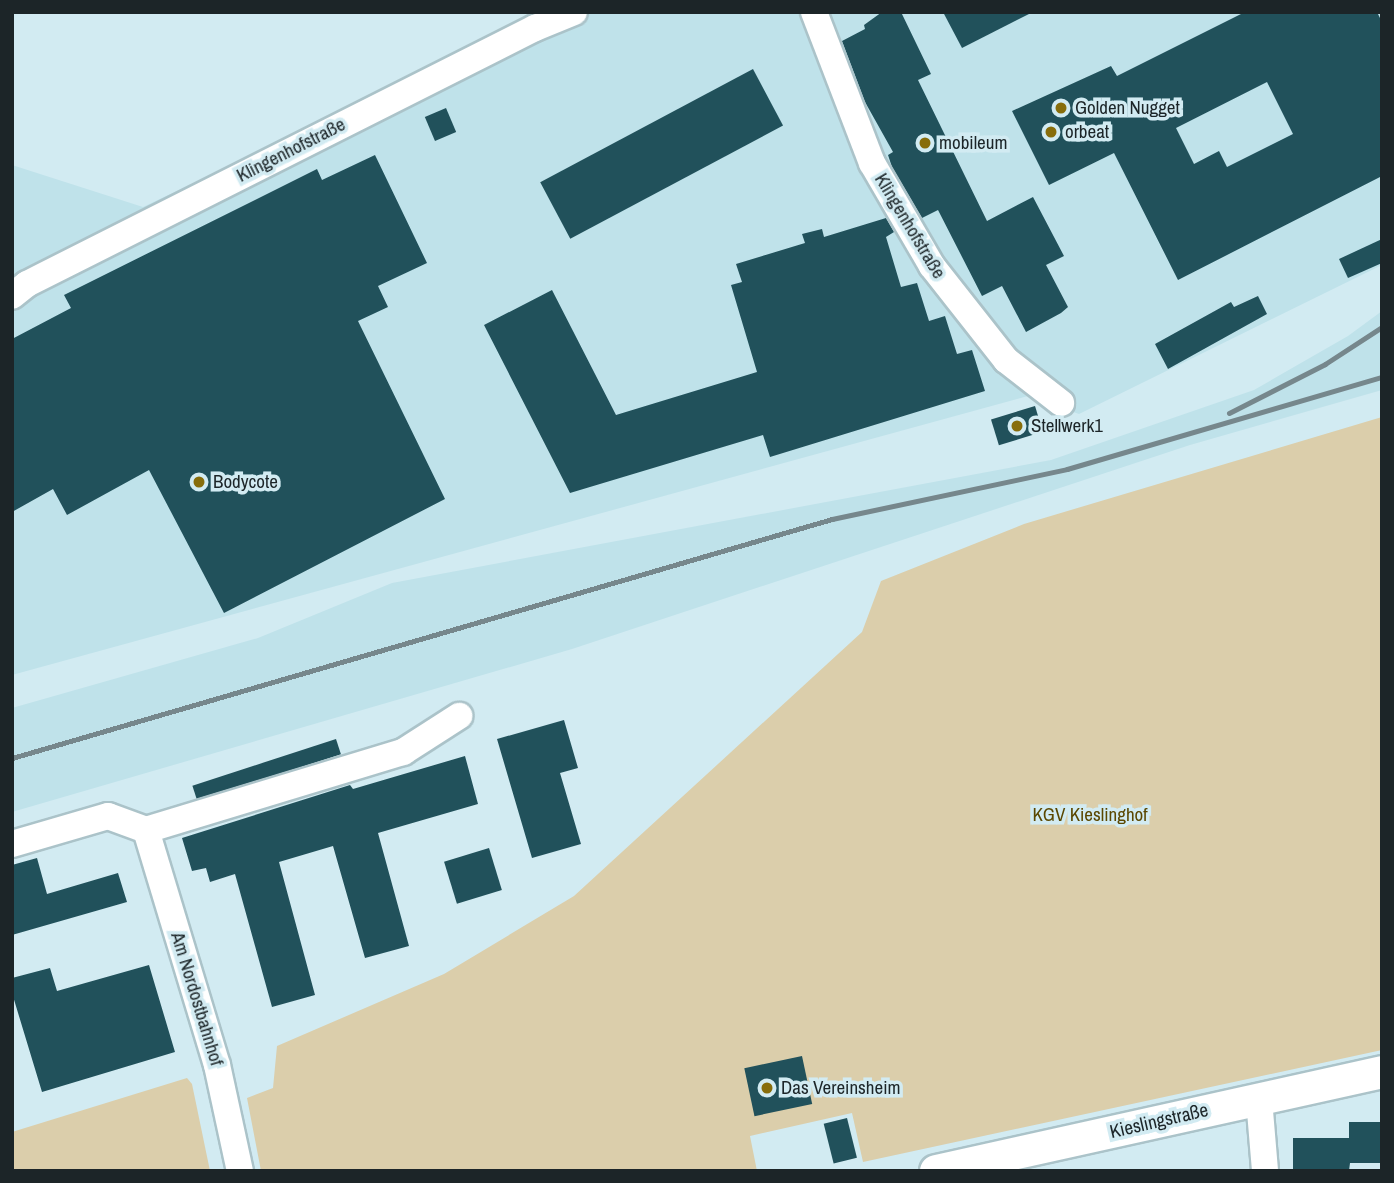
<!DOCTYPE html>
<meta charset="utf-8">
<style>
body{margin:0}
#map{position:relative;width:1394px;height:1183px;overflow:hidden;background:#d2ebf2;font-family:"Archivo Narrow",sans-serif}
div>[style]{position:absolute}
.built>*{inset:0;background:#bfe2ea}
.green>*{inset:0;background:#dbceab}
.building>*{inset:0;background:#21515b;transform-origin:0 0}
.roads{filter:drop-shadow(2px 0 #abc3c9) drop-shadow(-2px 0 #abc3c9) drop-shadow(0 2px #abc3c9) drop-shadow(0 -2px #abc3c9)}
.minor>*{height:26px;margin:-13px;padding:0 13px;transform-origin:13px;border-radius:13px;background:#fff}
.tertiary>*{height:32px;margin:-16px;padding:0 16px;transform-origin:16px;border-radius:16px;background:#fff}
.rail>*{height:5px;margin:-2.5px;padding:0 2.5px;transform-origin:2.5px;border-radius:2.5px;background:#76878c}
.dots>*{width:19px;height:19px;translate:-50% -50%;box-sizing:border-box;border:4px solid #d2ebf2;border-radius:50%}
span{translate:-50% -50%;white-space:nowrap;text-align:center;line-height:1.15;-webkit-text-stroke:7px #d2ebf2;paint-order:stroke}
.poi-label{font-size:19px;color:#1c2528}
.left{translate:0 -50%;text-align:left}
.street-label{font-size:19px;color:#1c2528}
.park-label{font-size:19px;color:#5a4700}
.frame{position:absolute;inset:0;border:14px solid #1c2528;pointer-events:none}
</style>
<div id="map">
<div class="built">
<div style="clip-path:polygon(554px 12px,1382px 12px,1382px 265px,1079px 414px,1028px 396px,12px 675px,12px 165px,143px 207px)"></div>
<div style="clip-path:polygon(1382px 311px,1382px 390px,1190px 445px,572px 649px,12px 812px,12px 708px,258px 638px,392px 583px,1051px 460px,1254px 390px,1348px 336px)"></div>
</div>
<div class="green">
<div style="clip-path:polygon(1382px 417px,1382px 1050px,863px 1162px,852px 1113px,750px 1136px,757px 1171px,261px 1171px,247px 1098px,273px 1088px,277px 1046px,444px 974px,574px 896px,862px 632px,881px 581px,1024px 524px)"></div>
<div style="clip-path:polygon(187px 1078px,192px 1084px,210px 1171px,12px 1171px,12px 1132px)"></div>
</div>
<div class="building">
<div style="clip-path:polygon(882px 12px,901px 12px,931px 74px,918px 80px,987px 221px,1033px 197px,1064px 256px,1046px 265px,1068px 307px,1061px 313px,1026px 332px,1002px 286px,982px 296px,938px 210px,922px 218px,892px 167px,888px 155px,893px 152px,865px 102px,842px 41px,865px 29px,864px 25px)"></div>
<div style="clip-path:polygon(943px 12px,1033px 12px,962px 48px)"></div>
<div style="clip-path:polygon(evenodd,1245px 12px,1377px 12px,1382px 22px,1382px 176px,1178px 280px,1114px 153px,1049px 185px,1012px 111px,1111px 66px,1117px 76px,1245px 12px,1267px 82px,1293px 134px,1227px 167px,1219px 151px,1194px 164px,1176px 128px,1267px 82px)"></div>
<div style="left:753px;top:69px;width:64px;height:241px;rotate:62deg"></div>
<div style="left:446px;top:108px;width:26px;height:23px;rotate:67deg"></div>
<div style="clip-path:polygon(375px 155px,427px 263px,378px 286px,388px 307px,358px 321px,445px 499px,224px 613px,149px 470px,67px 515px,53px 489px,12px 512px,12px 339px,71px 308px,64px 295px,317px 169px,322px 180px)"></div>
<div style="clip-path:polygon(886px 218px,894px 232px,886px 237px,901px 287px,917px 283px,929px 321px,945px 316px,957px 354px,972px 350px,985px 391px,770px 457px,763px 435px,570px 493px,484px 325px,552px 290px,616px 415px,757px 372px,731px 285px,742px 282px,736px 264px,805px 243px,802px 234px,822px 229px,824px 237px)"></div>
<div style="clip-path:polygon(1382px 239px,1382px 263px,1348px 278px,1339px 259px)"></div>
<div style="clip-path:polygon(1258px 296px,1267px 314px,1168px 369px,1155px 344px,1231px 302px,1234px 307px)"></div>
<div style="left:1035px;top:406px;width:27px;height:46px;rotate:73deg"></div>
<div style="clip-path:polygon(564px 720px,578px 768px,560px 773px,581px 844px,532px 858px,497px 739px)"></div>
<div style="left:336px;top:739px;width:16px;height:151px;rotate:72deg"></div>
<div style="clip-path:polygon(465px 756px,478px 804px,378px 833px,409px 946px,365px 958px,333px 846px,279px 862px,315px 995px,272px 1007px,235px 874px,210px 882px,206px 868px,192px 871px,182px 838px,350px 785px,353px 789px)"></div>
<div style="left:489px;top:848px;width:44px;height:47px;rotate:73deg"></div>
<div style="clip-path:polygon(37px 858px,47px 894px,118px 873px,127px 902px,12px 935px,12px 865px)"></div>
<div style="clip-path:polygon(149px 965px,175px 1052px,42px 1092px,12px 993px,12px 978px,50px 968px,57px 991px)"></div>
<div style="left:802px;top:1056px;width:49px;height:59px;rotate:78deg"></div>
<div style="left:847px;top:1118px;width:41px;height:24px;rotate:76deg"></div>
<div style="clip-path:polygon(1349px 1122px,1382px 1122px,1382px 1163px,1350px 1163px,1349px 1171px,1293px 1171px,1293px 1138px,1349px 1138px)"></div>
</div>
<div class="roads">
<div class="minor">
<div style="left:814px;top:12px;width:162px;rotate:69deg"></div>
<div style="left:872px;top:163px;width:119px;rotate:59.8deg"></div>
<div style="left:932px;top:266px;width:120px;rotate:51.8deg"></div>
<div style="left:1006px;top:360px;width:70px;rotate:38deg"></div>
<div style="left:12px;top:296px;width:19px;rotate:-39deg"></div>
<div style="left:27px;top:284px;width:569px;rotate:-26.75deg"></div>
<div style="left:535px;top:28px;width:42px;rotate:-22.3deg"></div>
<div style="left:146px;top:830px;width:269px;rotate:-16.9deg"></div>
<div style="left:403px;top:752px;width:67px;rotate:-32.7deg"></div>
<div style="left:12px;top:844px;width:100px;rotate:-16.3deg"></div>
<div style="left:108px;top:816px;width:40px;rotate:20.2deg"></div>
<div style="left:146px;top:830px;width:245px;rotate:73.2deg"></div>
<div style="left:217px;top:1065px;width:108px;rotate:77.8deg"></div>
<div style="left:1259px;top:1099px;width:72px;rotate:85.2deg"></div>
</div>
<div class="tertiary">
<div style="left:936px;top:1171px;width:457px;rotate:-12.5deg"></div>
</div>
</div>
<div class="rail">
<div style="left:1229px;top:413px;width:108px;rotate:-27deg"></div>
<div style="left:1325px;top:364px;width:68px;rotate:-33deg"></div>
<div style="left:12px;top:758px;width:854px;rotate:-16.25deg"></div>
<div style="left:832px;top:519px;width:240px;rotate:-12deg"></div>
<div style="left:1067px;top:469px;width:328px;rotate:-16.3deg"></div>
</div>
<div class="dots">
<div style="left:1061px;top:108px;background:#876d0b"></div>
<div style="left:1051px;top:132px;background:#876d0b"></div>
<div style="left:925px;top:143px;background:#876d0b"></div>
<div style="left:1017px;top:426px;background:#876d0b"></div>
<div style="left:199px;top:482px;background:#876d0b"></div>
<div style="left:767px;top:1088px;background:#876d0b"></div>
</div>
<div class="poi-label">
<span class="left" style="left:1075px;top:108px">Golden Nugget</span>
<span class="left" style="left:1065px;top:132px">orbeat</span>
<span class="left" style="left:939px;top:143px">mobileum</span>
<span class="left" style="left:1031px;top:426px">Stellwerk1</span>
<span class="left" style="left:213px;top:482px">Bodycote</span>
<span class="left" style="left:781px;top:1088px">Das Vereinsheim</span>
</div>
<div class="street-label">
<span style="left:291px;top:150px;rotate:-27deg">Klingenhofstraße</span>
<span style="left:910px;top:226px;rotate:59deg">Klingenhofstraße</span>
<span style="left:197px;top:999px;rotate:73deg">Am Nordostbahnhof</span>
<span style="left:1159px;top:1121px;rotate:-13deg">Kieslingstraße</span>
</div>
<div class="park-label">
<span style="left:1090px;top:815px">KGV Kieslinghof</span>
</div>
<div class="frame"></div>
</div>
